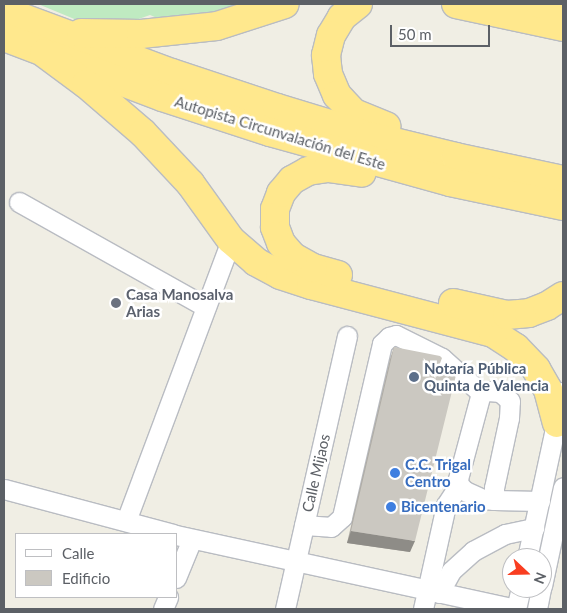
<!DOCTYPE html>
<meta charset="utf-8">
<style>
body{margin:0}
#map{position:relative;width:567px;height:613px;overflow:hidden;background:#f0eee4;font-family:Lato,sans-serif}
div>[style]{position:absolute}
.green>*{inset:0;background:#bfeac1}
.roads{filter:drop-shadow(1px 0 #b9bcc2) drop-shadow(-1px 0 #b9bcc2) drop-shadow(0 1px #b9bcc2) drop-shadow(0 -1px #b9bcc2)}
.minor>*{height:19px;margin:-9.5px;padding:0 9.5px;transform-origin:9.5px;border-radius:9.5px;background:#fff}
.highway>*{height:28px;margin:-14px;padding:0 14px;transform-origin:14px;border-radius:14px;background:#ffe88d}
.wall>*{inset:0;background:#afaca6}
.shaded-wall>*{inset:0;background:#8e8c87}
.building>*{inset:0;background:#cbc8c1}
.dots>*{width:14px;height:14px;translate:-50% -50%;box-sizing:border-box;border:2px solid #fff;border-radius:50%}
span{translate:-50% -50%;white-space:nowrap;text-align:center;line-height:1.15;-webkit-text-stroke:5px #fff;paint-order:stroke}
.street-label{font-size:15px;color:#5c6066}
.worship-label{font-size:15px;color:#5b616d;font-weight:700}
.left{translate:0 -50%;text-align:left}
.service-label{font-size:15px;color:#4e5e75;font-weight:700}
.shop-label{font-size:15px;color:#366cbe;font-weight:700}
.frame{position:absolute;inset:0;border:5px solid #5c6066;pointer-events:none}
.legend{position:absolute;left:15px;top:533px;width:162px;height:65px;box-sizing:border-box;background:#fff;border:1px solid #bebfc2;margin:0;padding:6px 9px;list-style:none;font-size:15px;color:#5c6066}
.legend li{display:flex;align-items:center;gap:10px;height:25px}
.legend b{width:25px;border:1px solid #bebfc2}
.north{position:absolute;left:502px;top:548px;width:50px;height:50px;box-sizing:border-box;background:#fff;border:1px solid #bebfc2;border-radius:50%;rotate:111deg;font-size:14px;font-weight:700;line-height:20px;text-align:center;color:#5c6066}
.north::after{content:'';display:block;margin:auto;width:18px;height:22px;background:#f93e21;clip-path:polygon(50% 0,100% 100%,50% 72%,0 100%)}
.scale{position:absolute;left:390px;top:25px;width:100px;height:22px;box-sizing:border-box;border:2px solid #5c6066;border-top:0;padding-left:6px;font-size:15px;line-height:18px;white-space:nowrap;color:#5c6066;-webkit-text-stroke:4px #fff;paint-order:stroke}
</style>
<div id="map">
<div class="green">
<div style="clip-path:polygon(38px 4px,264px 4px,174px 25px,150px 15px,110px 29px,84px 23px)"></div>
</div>
<div class="roads">
<div class="minor">
<div style="left:19px;top:202px;width:214px;rotate:29.3deg"></div>
<div style="left:4px;top:489px;width:175px;rotate:14.9deg"></div>
<div style="left:494px;top:500px;width:12px;rotate:-90deg"></div>
<div style="left:494px;top:488px;width:72px;rotate:-77.9deg"></div>
<div style="left:509px;top:418px;width:17px;rotate:-87deg"></div>
<div style="left:510px;top:401px;width:13px;rotate:-138deg"></div>
<div style="left:500px;top:392px;width:12px;rotate:-175deg"></div>
<div style="left:488px;top:391px;width:7px;rotate:164deg"></div>
<div style="left:481px;top:393px;width:89px;rotate:105deg"></div>
<div style="left:458px;top:479px;width:6px;rotate:81deg"></div>
<div style="left:459px;top:485px;width:8px;rotate:45deg"></div>
<div style="left:465px;top:491px;width:20px;rotate:24deg"></div>
<div style="left:483px;top:499px;width:11px;rotate:5deg"></div>
<div style="left:494px;top:500px;width:46px;rotate:1.2deg"></div>
<div style="left:126px;top:521px;width:300px;rotate:-69.5deg"></div>
<div style="left:304px;top:525px;width:27px;rotate:4deg"></div>
<div style="left:331px;top:527px;width:15px;rotate:-42deg"></div>
<div style="left:342px;top:517px;width:178px;rotate:-77deg"></div>
<div style="left:382px;top:344px;width:10px;rotate:-45deg"></div>
<div style="left:389px;top:337px;width:7px;rotate:-16deg"></div>
<div style="left:396px;top:335px;width:51px;rotate:26.6deg"></div>
<div style="left:442px;top:358px;width:52px;rotate:41.9deg"></div>
<div style="left:176px;top:535px;width:348px;rotate:12.3deg"></div>
<div style="left:527px;top:558px;width:170px;rotate:-77.8deg"></div>
<div style="left:176px;top:578px;width:42px;rotate:-67.7deg"></div>
<div style="left:542px;top:586px;width:101px;rotate:-78deg"></div>
<div style="left:439px;top:593px;width:25px;rotate:-61deg"></div>
<div style="left:451px;top:571px;width:30px;rotate:-42deg"></div>
<div style="left:473px;top:551px;width:36px;rotate:-28deg"></div>
<div style="left:505px;top:534px;width:30px;rotate:-12deg"></div>
<div style="left:163px;top:609px;width:13px;rotate:-67deg"></div>
<div style="left:285px;top:609px;width:280px;rotate:-77.2deg"></div>
<div style="left:423px;top:609px;width:107px;rotate:-77.5deg"></div>
<div style="left:446px;top:505px;width:24px;rotate:-57deg"></div>
<div style="left:516px;top:609px;width:22px;rotate:-77deg"></div>
<div style="left:537px;top:609px;width:21px;rotate:-79deg"></div>
</div>
<div class="highway">
<div style="left:358px;top:4px;width:21px;rotate:141deg"></div>
<div style="left:342px;top:17px;width:21px;rotate:121deg"></div>
<div style="left:331px;top:35px;width:21px;rotate:104deg"></div>
<div style="left:326px;top:55px;width:19px;rotate:84deg"></div>
<div style="left:328px;top:74px;width:23px;rotate:67deg"></div>
<div style="left:337px;top:95px;width:25px;rotate:47deg"></div>
<div style="left:354px;top:113px;width:35px;rotate:22deg"></div>
<div style="left:456px;top:4px;width:109px;rotate:12.1deg"></div>
<div style="left:540px;top:4px;width:23px"></div>
<div style="left:4px;top:11px;width:179px;rotate:20.3deg"></div>
<div style="left:172px;top:73px;width:111px;rotate:18.4deg"></div>
<div style="left:277px;top:108px;width:97px;rotate:16.8deg"></div>
<div style="left:370px;top:136px;width:89px;rotate:13.7deg"></div>
<div style="left:456px;top:157px;width:109px;rotate:12.1deg"></div>
<div style="left:81px;top:33px;width:60px;rotate:1deg"></div>
<div style="left:141px;top:34px;width:76px;rotate:-6deg"></div>
<div style="left:217px;top:26px;width:71px;rotate:-17.9deg"></div>
<div style="left:4px;top:37px;width:169px;rotate:20.8deg"></div>
<div style="left:162px;top:97px;width:114px;rotate:18deg"></div>
<div style="left:270px;top:132px;width:187px;rotate:15.5deg"></div>
<div style="left:450px;top:182px;width:116px;rotate:12deg"></div>
<div style="left:44px;top:53px;width:52px;rotate:36.4deg"></div>
<div style="left:86px;top:84px;width:75px;rotate:40.7deg"></div>
<div style="left:143px;top:133px;width:69px;rotate:46.8deg"></div>
<div style="left:190px;top:183px;width:70px;rotate:54.3deg"></div>
<div style="left:231px;top:240px;width:33px;rotate:41deg"></div>
<div style="left:256px;top:262px;width:27px;rotate:28deg"></div>
<div style="left:280px;top:275px;width:33px;rotate:18deg"></div>
<div style="left:311px;top:285px;width:188px;rotate:14.8deg"></div>
<div style="left:493px;top:333px;width:27px;rotate:33deg"></div>
<div style="left:516px;top:348px;width:29px;rotate:46deg"></div>
<div style="left:536px;top:369px;width:24px;rotate:60deg"></div>
<div style="left:548px;top:390px;width:34px;rotate:75deg"></div>
<div style="left:338px;top:275px;width:26px;rotate:-164deg"></div>
<div style="left:313px;top:268px;width:23px;rotate:-151deg"></div>
<div style="left:293px;top:257px;width:18px;rotate:-131deg"></div>
<div style="left:281px;top:243px;width:17px;rotate:-111deg"></div>
<div style="left:275px;top:227px;width:18px;rotate:-90deg"></div>
<div style="left:275px;top:209px;width:17px;rotate:-69deg"></div>
<div style="left:281px;top:193px;width:17px;rotate:-50deg"></div>
<div style="left:292px;top:180px;width:18px;rotate:-29deg"></div>
<div style="left:308px;top:171px;width:20px;rotate:-9deg"></div>
<div style="left:328px;top:168px;width:34px;rotate:8deg"></div>
<div style="left:453px;top:303px;width:55px;rotate:12.5deg"></div>
<div style="left:507px;top:315px;width:22px;rotate:-5deg"></div>
<div style="left:529px;top:313px;width:19px;rotate:-21deg"></div>
<div style="left:547px;top:306px;width:19px;rotate:-32deg"></div>
</div>
</div>
<div class="wall">
<div style="clip-path:polygon(394px 347px,439px 366px,410px 552px,347px 543px,390px 359px)"></div>
</div>
<div class="shaded-wall">
<div style="clip-path:polygon(351px 531px,415px 541px,410px 552px,347px 543px)"></div>
</div>
<div class="building">
<div style="clip-path:polygon(394px 347px,440px 356px,442px 358px,439px 366px,451px 365px,457px 371px,415px 541px,351px 531px)"></div>
</div>
<div class="dots">
<div style="left:116px;top:303px;background:#6b7280"></div>
<div style="left:414px;top:377px;background:#5c6f8a"></div>
<div style="left:395px;top:473px;background:#3f7fe0"></div>
<div style="left:391px;top:507px;background:#3f7fe0"></div>
</div>
<div class="street-label">
<span style="left:280px;top:133px;rotate:17deg">Autopista Circunvalación del Este</span>
<span style="left:316px;top:473px;rotate:-77deg">Calle Mijaos</span>
</div>
<div class="worship-label">
<span class="left" style="left:126px;top:303px">Casa Manosalva<br>Arias</span>
</div>
<div class="service-label">
<span class="left" style="left:424px;top:377px">Notaría Pública<br>Quinta de Valencia</span>
</div>
<div class="shop-label">
<span class="left" style="left:405px;top:473px">C.C. Trigal<br>Centro</span>
<span class="left" style="left:401px;top:507px">Bicentenario</span>
</div>
<div class="frame"></div>
<ul class="legend">
<li><b style="height:6px;background:#fff"></b>Calle</li>
<li><b style="height:14px;background:#cbc8c1"></b>Edificio</li>
</ul>
<div class="north">N</div>
<div class="scale">50 m</div>
</div>
